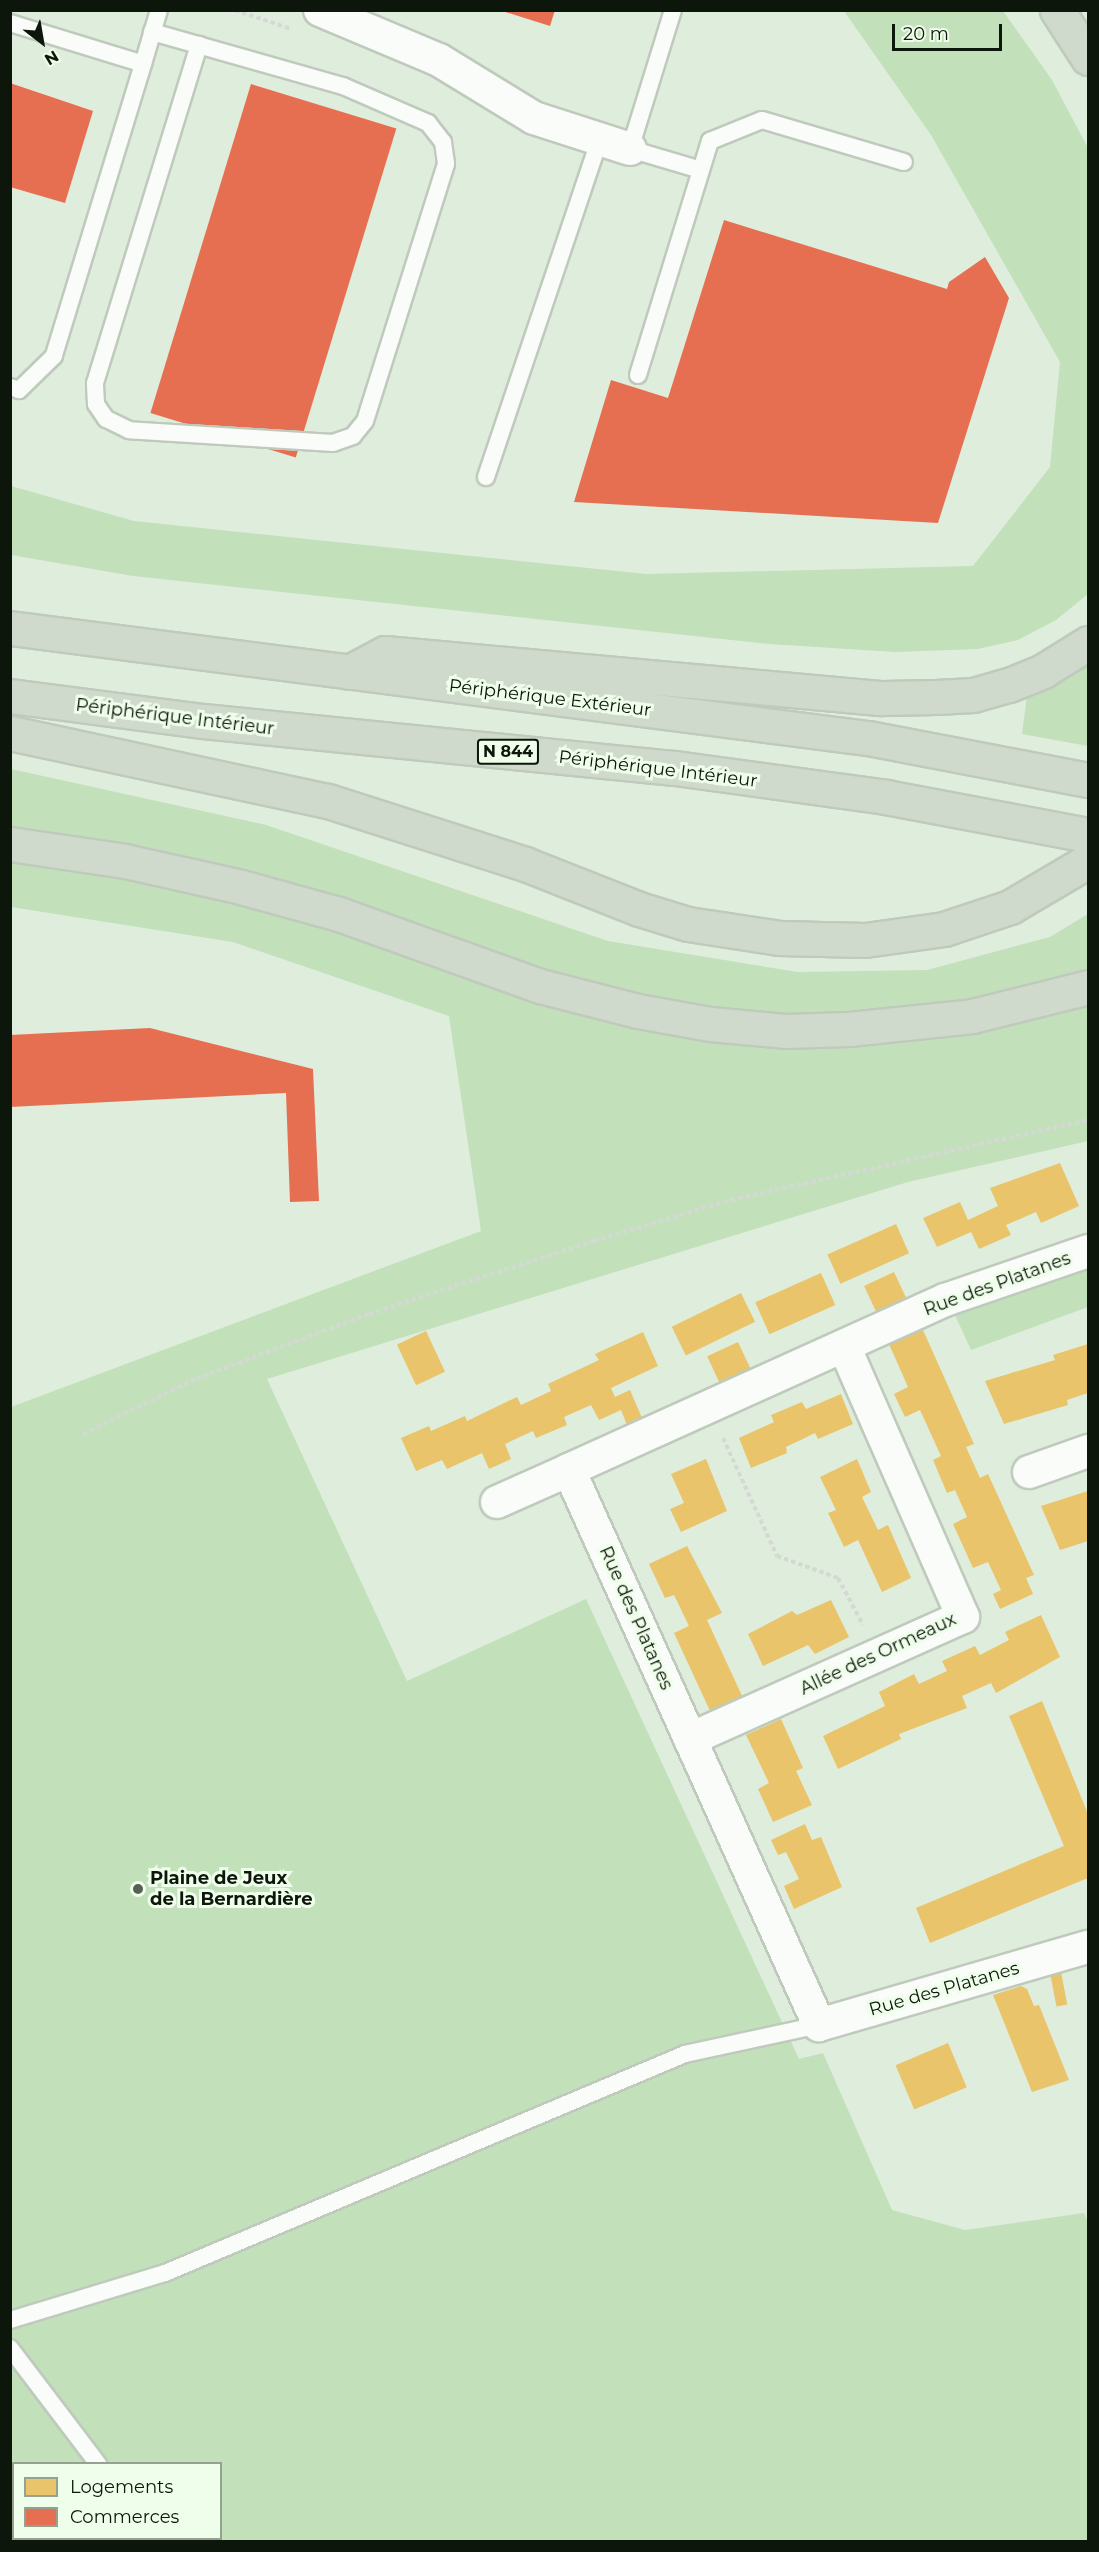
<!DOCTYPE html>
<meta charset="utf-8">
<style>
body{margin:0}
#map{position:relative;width:1099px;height:2552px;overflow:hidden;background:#dfeddc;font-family:Montserrat,sans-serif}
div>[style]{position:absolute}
.green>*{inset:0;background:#c2e1ba}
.homes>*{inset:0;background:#e9c46a;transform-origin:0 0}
.shops>*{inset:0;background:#e76f51;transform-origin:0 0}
.path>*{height:4px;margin-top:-2px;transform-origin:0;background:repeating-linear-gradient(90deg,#d5d9d4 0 4.5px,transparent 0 7.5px)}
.roads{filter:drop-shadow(2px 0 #bfcabd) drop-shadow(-2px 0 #bfcabd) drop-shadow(0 2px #bfcabd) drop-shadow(0 -2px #bfcabd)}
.lane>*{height:16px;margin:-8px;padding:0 8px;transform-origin:8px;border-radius:8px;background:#fafcfa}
.street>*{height:32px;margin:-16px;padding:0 16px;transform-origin:16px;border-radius:16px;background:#fafcfa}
.highway>*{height:33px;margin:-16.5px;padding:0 16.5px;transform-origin:16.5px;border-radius:16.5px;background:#cfd9cc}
.dots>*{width:16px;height:16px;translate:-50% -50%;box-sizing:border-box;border:3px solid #effeeb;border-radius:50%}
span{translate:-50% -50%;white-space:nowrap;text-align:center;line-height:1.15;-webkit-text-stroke:6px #effeeb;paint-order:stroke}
.shield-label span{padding:2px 4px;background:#effeeb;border:2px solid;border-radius:4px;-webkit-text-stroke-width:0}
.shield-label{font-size:16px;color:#0d160b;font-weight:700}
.street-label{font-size:18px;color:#0d160b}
.poi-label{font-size:18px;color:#0d160b;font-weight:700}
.left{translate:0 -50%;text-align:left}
.frame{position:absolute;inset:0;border:12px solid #0d160b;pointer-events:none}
.legend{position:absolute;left:12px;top:2462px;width:210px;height:78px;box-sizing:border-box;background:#effeeb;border:2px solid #95a191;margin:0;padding:8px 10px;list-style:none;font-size:18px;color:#0d160b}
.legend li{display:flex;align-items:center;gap:12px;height:30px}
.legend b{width:30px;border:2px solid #95a191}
.north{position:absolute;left:12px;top:12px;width:60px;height:60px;-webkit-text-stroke:4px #effeeb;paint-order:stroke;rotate:149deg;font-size:16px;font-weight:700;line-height:24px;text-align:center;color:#0d160b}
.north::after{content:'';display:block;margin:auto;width:21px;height:27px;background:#0d160b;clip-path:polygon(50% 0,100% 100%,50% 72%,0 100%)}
.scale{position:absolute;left:892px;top:24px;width:110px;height:27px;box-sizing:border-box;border:3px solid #0d160b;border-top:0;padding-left:8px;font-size:18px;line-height:21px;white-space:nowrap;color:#0d160b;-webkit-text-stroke:4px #effeeb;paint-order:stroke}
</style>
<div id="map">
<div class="green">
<div style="clip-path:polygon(844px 11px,1003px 11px,1052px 80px,1088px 148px,1088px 594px,1056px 620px,1018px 640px,978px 649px,895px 652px,769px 644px,133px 576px,11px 555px,11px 486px,134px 521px,646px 574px,973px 566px,1050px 467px,1060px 362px,931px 135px)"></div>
<div style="clip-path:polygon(1088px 657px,1088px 746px,1022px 734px,1027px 696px)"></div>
<div style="clip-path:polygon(evenodd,11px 769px,266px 825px,608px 941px,798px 972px,927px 970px,1050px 937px,1088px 914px,1088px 1141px,908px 1182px,267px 1379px,407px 1681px,586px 1599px,799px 2059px,823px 2053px,892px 2210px,965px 2230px,1084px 2213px,1088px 2222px,1088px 2541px,11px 2542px,11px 1407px,481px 1231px,449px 1016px,233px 942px,11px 907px,11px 769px,14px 2464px,220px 2464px,220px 2538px,14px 2538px,14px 2464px)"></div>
<div style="clip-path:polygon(1088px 1267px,1088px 1307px,971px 1350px,954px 1313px)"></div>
</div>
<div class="homes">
<div style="clip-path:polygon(1060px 1163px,1079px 1206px,1041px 1223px,1036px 1212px,1006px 1225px,1011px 1235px,979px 1249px,971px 1232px,937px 1247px,923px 1218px,960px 1202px,968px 1220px,998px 1206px,990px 1188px)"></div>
<div style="left:896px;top:1224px;width:32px;height:75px;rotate:66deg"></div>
<div style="left:894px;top:1272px;width:31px;height:33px;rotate:65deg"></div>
<div style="left:821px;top:1273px;width:35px;height:72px;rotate:66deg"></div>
<div style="left:741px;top:1293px;width:32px;height:77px;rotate:64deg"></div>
<div style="clip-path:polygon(923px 1330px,974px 1444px,966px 1447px,980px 1478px,988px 1474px,1034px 1575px,1026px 1578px,1033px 1594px,1000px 1609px,993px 1594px,1001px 1590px,988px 1562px,973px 1568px,953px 1524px,967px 1517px,955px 1490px,947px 1493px,933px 1460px,941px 1456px,920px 1410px,905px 1417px,894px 1394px,908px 1387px,889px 1344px)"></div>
<div style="left:426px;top:1331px;width:45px;height:32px;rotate:65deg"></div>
<div style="clip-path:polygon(643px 1332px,658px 1366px,611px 1388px,615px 1397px,630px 1390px,642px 1418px,627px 1425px,621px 1410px,599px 1420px,591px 1405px,564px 1417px,567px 1425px,536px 1438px,533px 1431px,505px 1444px,511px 1459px,489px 1469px,482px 1453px,447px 1469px,442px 1460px,416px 1471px,401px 1438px,429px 1426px,431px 1431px,465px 1416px,467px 1421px,517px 1397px,521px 1405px,551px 1391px,548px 1384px,599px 1360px,595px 1354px)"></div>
<div style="left:738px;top:1342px;width:31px;height:34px;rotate:65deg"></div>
<div style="clip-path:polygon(1088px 1344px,1088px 1393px,1067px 1400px,1068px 1405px,1004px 1424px,985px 1381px,1055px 1360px,1053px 1355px)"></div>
<div style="clip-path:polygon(841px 1394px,853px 1424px,818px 1439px,815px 1433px,786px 1447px,787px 1453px,751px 1468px,739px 1438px,774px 1422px,771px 1415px,802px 1402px,806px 1409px)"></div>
<div style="clip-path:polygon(706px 1459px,727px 1511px,681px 1532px,670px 1509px,684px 1503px,671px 1474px)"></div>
<div style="clip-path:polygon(857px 1459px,871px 1492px,862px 1497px,878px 1530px,888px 1525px,911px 1578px,882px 1592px,858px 1540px,844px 1547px,828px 1513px,836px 1510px,820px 1477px)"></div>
<div style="clip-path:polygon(1088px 1491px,1088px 1541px,1060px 1550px,1041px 1506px)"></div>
<div style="clip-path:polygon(687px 1546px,722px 1613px,707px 1620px,743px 1698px,711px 1713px,674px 1633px,689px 1626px,674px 1595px,665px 1598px,649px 1564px)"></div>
<div style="clip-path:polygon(831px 1600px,849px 1637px,815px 1654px,808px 1645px,763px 1666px,748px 1634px,792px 1611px,797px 1615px)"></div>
<div style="clip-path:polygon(1041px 1615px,1060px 1657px,996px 1693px,991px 1683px,962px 1696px,967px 1708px,899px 1734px,901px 1739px,838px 1769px,823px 1736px,885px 1706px,879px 1692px,914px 1674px,919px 1684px,947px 1671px,942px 1661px,975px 1646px,980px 1655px,1009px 1640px,1005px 1632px)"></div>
<div style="clip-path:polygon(1042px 1701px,1088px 1814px,1088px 1878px,930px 1943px,916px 1908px,1064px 1846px,1009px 1716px)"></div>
<div style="clip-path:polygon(781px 1719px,803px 1768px,796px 1771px,812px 1805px,773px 1822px,758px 1789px,769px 1783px,746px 1735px)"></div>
<div style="clip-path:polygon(805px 1824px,812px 1840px,821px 1837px,842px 1887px,794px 1909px,784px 1886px,799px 1879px,786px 1852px,778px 1855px,771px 1840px)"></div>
<div style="left:1061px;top:1972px;width:33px;height:11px;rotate:79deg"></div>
<div style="clip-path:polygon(1021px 1986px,1027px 1989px,1034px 2006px,1039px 2005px,1069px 2080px,1032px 2092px,993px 1995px)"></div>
<div style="left:948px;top:2043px;width:48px;height:57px;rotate:67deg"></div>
</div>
<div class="shops">
<div style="clip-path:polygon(499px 10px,555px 10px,550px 26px)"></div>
<div style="clip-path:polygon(10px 83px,93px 111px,65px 203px,10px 187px)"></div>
<div style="left:251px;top:84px;width:152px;height:344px;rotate:17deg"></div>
<div style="clip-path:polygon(724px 220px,947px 289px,949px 282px,985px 257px,1009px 298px,938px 523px,574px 502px,611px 380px,668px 398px)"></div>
<div style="clip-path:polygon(150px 1028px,313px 1069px,319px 1201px,290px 1202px,286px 1093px,10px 1107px,10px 1035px)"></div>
</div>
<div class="path">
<div style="left:235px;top:10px;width:59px;rotate:18.7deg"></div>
<div style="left:83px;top:1434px;width:126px;rotate:-26deg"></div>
<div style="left:196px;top:1379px;width:185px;rotate:-20.6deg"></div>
<div style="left:369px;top:1314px;width:237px;rotate:-18deg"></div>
<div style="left:594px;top:1241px;width:143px;rotate:-16.7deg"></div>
<div style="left:731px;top:1200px;width:366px;rotate:-12.6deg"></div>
<div style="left:723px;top:1438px;width:130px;rotate:65.4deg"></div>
<div style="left:777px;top:1556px;width:65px;rotate:19.8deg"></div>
<div style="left:838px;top:1578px;width:53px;rotate:62deg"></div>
</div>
<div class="roads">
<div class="lane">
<div style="left:673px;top:10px;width:145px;rotate:107.2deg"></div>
<div style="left:630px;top:149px;width:74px;rotate:16.5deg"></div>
<div style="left:10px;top:23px;width:139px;rotate:17.1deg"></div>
<div style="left:143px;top:64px;width:305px;rotate:107deg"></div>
<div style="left:54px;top:356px;width:49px;rotate:135.8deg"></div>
<div style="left:19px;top:390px;width:9px;rotate:-162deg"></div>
<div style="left:152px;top:32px;width:198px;rotate:15.8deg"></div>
<div style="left:343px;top:86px;width:93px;rotate:23.5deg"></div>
<div style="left:428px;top:123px;width:24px;rotate:52deg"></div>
<div style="left:443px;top:142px;width:22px;rotate:82deg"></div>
<div style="left:446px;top:164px;width:269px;rotate:107.5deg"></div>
<div style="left:365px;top:421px;width:19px;rotate:129deg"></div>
<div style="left:353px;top:436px;width:21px;rotate:161deg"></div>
<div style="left:333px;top:443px;width:204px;rotate:-176.4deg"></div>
<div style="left:129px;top:430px;width:25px;rotate:-154deg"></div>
<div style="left:106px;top:419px;width:18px;rotate:-124deg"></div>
<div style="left:96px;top:404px;width:21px;rotate:-93deg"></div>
<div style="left:95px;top:383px;width:354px;rotate:-72.9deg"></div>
<div style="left:143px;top:64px;width:56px;rotate:-73.5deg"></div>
<div style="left:638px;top:375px;width:245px;rotate:-72.9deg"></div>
<div style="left:710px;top:141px;width:56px;rotate:-22deg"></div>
<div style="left:762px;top:120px;width:148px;rotate:16.5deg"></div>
<div style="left:486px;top:477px;width:357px;rotate:-71.4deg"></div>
<div style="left:10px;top:2320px;width:162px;rotate:-16.9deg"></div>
<div style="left:165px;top:2273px;width:564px;rotate:-22.84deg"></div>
<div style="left:685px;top:2054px;width:137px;rotate:-12.2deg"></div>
<div style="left:10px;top:2348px;width:146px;rotate:52.8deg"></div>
<div style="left:155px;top:2538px;width:5px;rotate:53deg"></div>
</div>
<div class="street">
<div style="left:320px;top:10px;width:129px;rotate:22.8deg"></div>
<div style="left:439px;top:60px;width:111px;rotate:31.4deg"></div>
<div style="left:534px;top:118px;width:101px;rotate:17.9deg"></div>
<div style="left:1088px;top:1251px;width:151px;rotate:161.1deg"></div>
<div style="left:945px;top:1300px;width:413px;rotate:155.7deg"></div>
<div style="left:569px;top:1470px;width:609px;rotate:65.75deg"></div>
<div style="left:819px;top:2025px;width:280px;rotate:-16.2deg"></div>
<div style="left:1029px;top:1472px;width:63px;rotate:-19.6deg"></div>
<div style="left:497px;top:1502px;width:79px;rotate:-24deg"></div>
<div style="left:690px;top:1739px;width:299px;rotate:-24.1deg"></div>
<div style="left:963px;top:1617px;width:296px;rotate:-113.7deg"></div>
</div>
<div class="highway">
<div style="left:1057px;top:10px;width:57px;rotate:57.1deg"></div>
<div style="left:10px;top:628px;width:865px;rotate:7.31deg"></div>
<div style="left:868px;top:738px;width:224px;rotate:10.8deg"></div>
<div style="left:349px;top:672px;width:41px;rotate:-27.8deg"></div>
<div style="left:385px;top:653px;width:499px;rotate:5.2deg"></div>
<div style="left:882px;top:698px;width:54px;rotate:-1.1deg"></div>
<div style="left:936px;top:697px;width:37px;rotate:-3deg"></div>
<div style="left:973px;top:695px;width:37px;rotate:-16deg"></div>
<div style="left:1009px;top:685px;width:37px;rotate:-22deg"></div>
<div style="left:1043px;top:671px;width:53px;rotate:-31.9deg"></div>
<div style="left:10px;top:696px;width:195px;rotate:7.4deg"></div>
<div style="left:203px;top:721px;width:474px;rotate:5.7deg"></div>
<div style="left:675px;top:768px;width:213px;rotate:7.8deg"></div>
<div style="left:886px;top:797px;width:206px;rotate:10.7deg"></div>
<div style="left:10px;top:733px;width:325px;rotate:12.1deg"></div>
<div style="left:328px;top:801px;width:207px;rotate:17.7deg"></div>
<div style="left:525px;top:864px;width:123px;rotate:21.5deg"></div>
<div style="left:639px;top:909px;width:51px;rotate:17deg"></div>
<div style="left:688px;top:924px;width:92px;rotate:8.7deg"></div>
<div style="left:779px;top:938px;width:86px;rotate:1.3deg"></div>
<div style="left:865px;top:940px;width:80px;rotate:-7.9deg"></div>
<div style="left:944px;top:929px;width:70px;rotate:-18.4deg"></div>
<div style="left:1010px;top:907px;width:91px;rotate:-30.5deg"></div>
<div style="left:10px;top:844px;width:116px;rotate:8.4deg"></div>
<div style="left:125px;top:861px;width:119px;rotate:12.6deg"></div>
<div style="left:241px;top:887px;width:102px;rotate:15.4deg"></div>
<div style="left:339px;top:914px;width:214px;rotate:19.7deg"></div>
<div style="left:540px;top:986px;width:101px;rotate:14.3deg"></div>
<div style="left:638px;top:1011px;width:73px;rotate:10.2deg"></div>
<div style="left:710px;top:1024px;width:75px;rotate:5.3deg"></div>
<div style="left:785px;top:1031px;width:64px;rotate:-1.8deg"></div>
<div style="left:849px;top:1029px;width:124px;rotate:-6deg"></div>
<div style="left:972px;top:1016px;width:120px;rotate:-14deg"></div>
</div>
</div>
<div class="dots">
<div style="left:138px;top:1889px;background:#566154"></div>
</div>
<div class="shield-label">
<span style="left:508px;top:752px">N 844</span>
</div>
<div class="street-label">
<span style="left:550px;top:698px;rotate:7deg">Périphérique Extérieur</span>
<span style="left:175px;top:717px;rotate:7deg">Périphérique Intérieur</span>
<span style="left:658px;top:769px;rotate:7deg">Périphérique Intérieur</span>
<span style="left:997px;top:1284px;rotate:-20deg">Rue des Platanes</span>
<span style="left:636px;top:1618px;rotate:66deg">Rue des Platanes</span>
<span style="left:878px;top:1654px;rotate:-25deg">Allée des Ormeaux</span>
<span style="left:944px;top:1989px;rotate:-16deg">Rue des Platanes</span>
</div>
<div class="poi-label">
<span class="left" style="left:150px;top:1889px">Plaine de Jeux<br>de la Bernardière</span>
</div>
<div class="frame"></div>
<ul class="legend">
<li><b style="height:16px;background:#e9c46a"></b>Logements</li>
<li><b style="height:16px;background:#e76f51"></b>Commerces</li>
</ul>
<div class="north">N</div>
<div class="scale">20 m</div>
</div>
